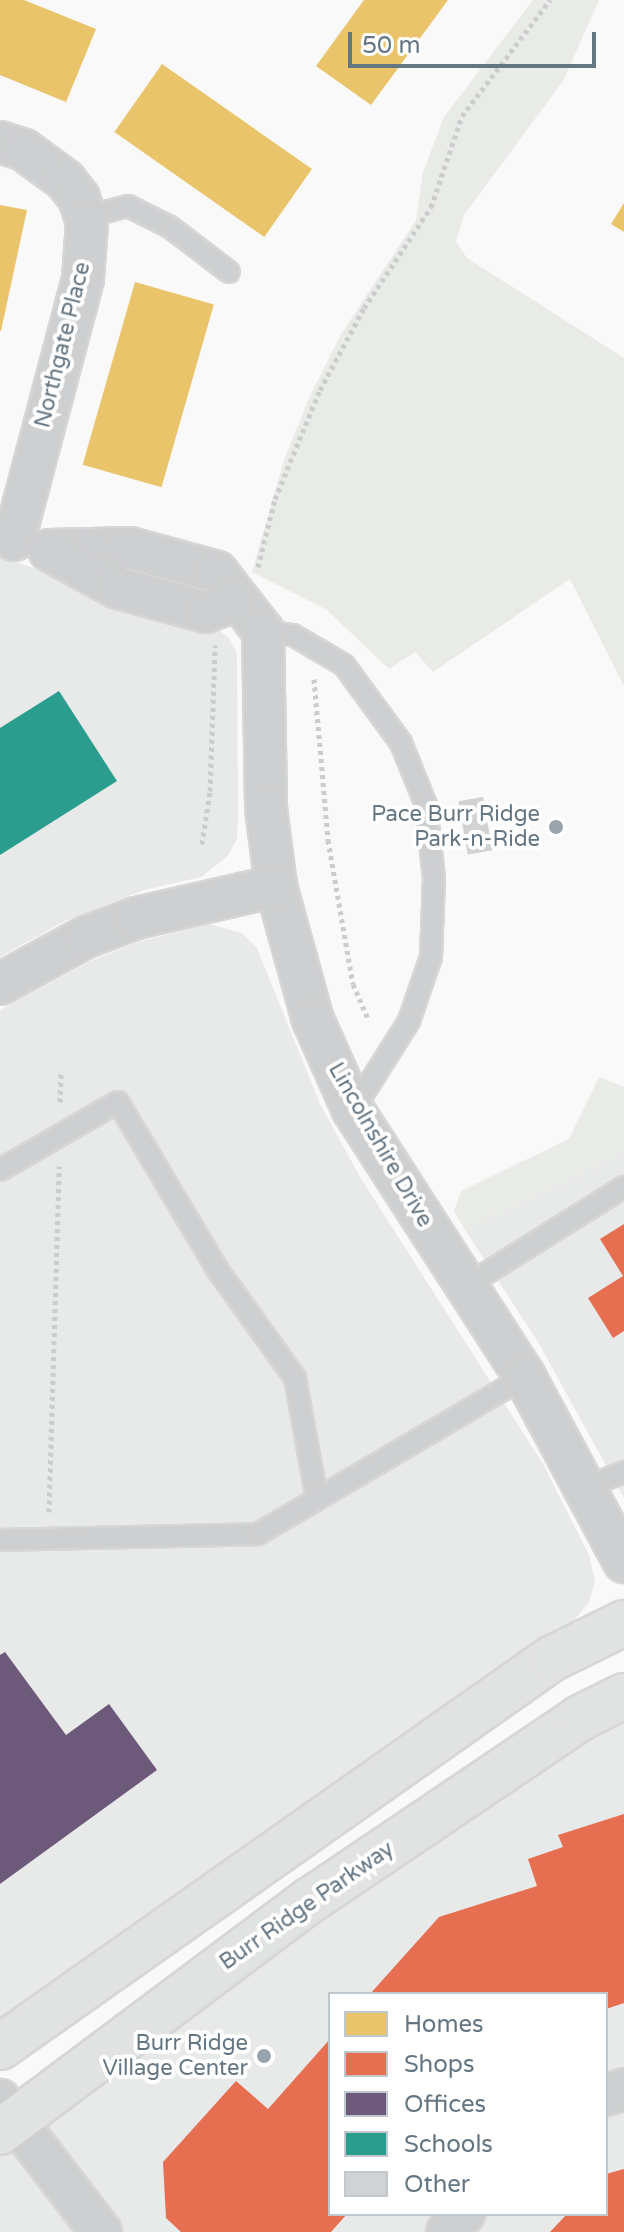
<!DOCTYPE html>
<style>
body{margin:0}
#map{position:relative;width:624px;height:2232px;overflow:hidden;background:#f9f9f9;font-family:"Varela Round",sans-serif}
div>[style]{position:absolute}
.built>*{inset:0;background:#e8e9e9}
.green>*{inset:0;background:#e8ebe6}
.homes>*{inset:0;background:#e9c46a;transform-origin:0 0}
.shops>*{inset:0;background:#e76f51}
.offices>*{inset:0;background:#6d597a}
.schools>*{inset:0;background:#2a9d8f}
.building>*{inset:0;background:#d0d2d3;transform-origin:0 0}
.path>*{height:5px;margin-top:-2.5px;transform-origin:0;background:repeating-linear-gradient(90deg,#cbcccd 0 4px,transparent 0 8px)}
.roads{filter:drop-shadow(2px 0 #d5d6d7) drop-shadow(-2px 0 #d5d6d7) drop-shadow(0 2px #d5d6d7) drop-shadow(0 -2px #d5d6d7)}
.lane>*{height:20px;margin:-10px;padding:0 10px;transform-origin:10px;border-radius:10px;background:#cecfd0}
.street>*{height:40px;margin:-20px;padding:0 20px;transform-origin:20px;border-radius:20px;background:#cecfd0}
.secondary>*{height:44px;margin:-22px;padding:0 22px;transform-origin:22px;border-radius:22px;background:#e1e2e2}
.dots>*{width:22px;height:22px;translate:-50% -50%;box-sizing:border-box;border:4px solid #fff;border-radius:50%}
span{translate:-50% -50%;white-space:nowrap;text-align:center;line-height:1.15;-webkit-text-stroke:8px #fff;paint-order:stroke}
.street-label{font-size:22px;color:#657683}
.poi-label{font-size:22px;color:#657683}
.right{translate:-100% -50%;text-align:right}
.legend{position:absolute;left:328px;top:1992px;width:280px;height:224px;box-sizing:border-box;background:#fff;border:2px solid #c1c8cd;margin:0;padding:10px 14px;list-style:none;font-size:24px;color:#657683}
.legend li{display:flex;align-items:center;gap:16px;height:40px}
.legend b{width:40px;border:2px solid #c1c8cd}
.scale{position:absolute;left:348px;top:32px;width:248px;height:36px;box-sizing:border-box;border:4px solid #657683;border-top:0;padding-left:10px;font-size:24px;line-height:28px;white-space:nowrap;color:#657683;-webkit-text-stroke:6px #fff;paint-order:stroke}
</style>
<div id="map">
<div class="built">
<div style="clip-path:polygon(0 557px,213px 626px,229px 638px,237px 654px,238px 819px,237px 838px,228px 856px,201px 877px,144px 890px,65px 921px,0 957px)"></div>
<div style="clip-path:polygon(209px 924px,242px 933px,257px 948px,320px 1104px,360px 1177px,543px 1464px,589px 1555px,595px 1581px,589px 1602px,569px 1627px,411px 1727px,0 2023px,0 1010px,93px 960px,138px 942px)"></div>
<div style="clip-path:polygon(624px 1154px,624px 1498px,538px 1342px,465px 1230px)"></div>
<div style="clip-path:polygon(evenodd,624px 1716px,624px 2232px,0 2232px,0 2154px,512px 1783px,624px 1716px,330px 1994px,606px 1994px,606px 2214px,330px 2214px,330px 1994px)"></div>
</div>
<div class="green">
<div style="clip-path:polygon(533px 0,599px 0,563px 81px,464px 215px,456px 242px,467px 258px,624px 358px,624px 686px,570px 579px,433px 672px,415px 652px,389px 669px,327px 610px,252px 572px,284px 460px,310px 396px,340px 336px,416px 220px,423px 172px,444px 117px)"></div>
<div style="clip-path:polygon(599px 1077px,624px 1087px,624px 1154px,465px 1230px,454px 1211px,461px 1191px,569px 1139px)"></div>
</div>
<div class="homes">
<div style="clip-path:polygon(0 0,24px 0,96px 29px,66px 102px,0 75px)"></div>
<div style="clip-path:polygon(364px 0,448px 0,371px 105px,316px 66px)"></div>
<div style="left:162px;top:64px;width:183px;height:83px;rotate:35deg"></div>
<div style="clip-path:polygon(624px 203px,624px 232px,611px 224px)"></div>
<div style="clip-path:polygon(0 205px,27px 210px,1px 331px,0 331px)"></div>
<div style="left:135px;top:282px;width:82px;height:190px;rotate:16deg"></div>
</div>
<div class="shops">
<div style="clip-path:polygon(624px 1224px,624px 1331px,613px 1338px,588px 1298px,623px 1276px,600px 1239px)"></div>
<div style="clip-path:polygon(624px 1814px,624px 2003px,606px 2009px,606px 1994px,370px 1994px,439px 1917px,537px 1886px,528px 1859px,563px 1847px,558px 1835px)"></div>
<div style="clip-path:polygon(330px 2039px,330px 2214px,347px 2214px,331px 2232px,181px 2232px,166px 2218px,163px 2162px,236px 2081px,268px 2109px)"></div>
<div style="clip-path:polygon(624px 2169px,624px 2232px,550px 2232px,567px 2214px,606px 2214px,606px 2174px)"></div>
</div>
<div class="offices">
<div style="clip-path:polygon(5px 1652px,66px 1735px,109px 1704px,157px 1770px,0 1884px,0 1655px)"></div>
</div>
<div class="schools">
<div style="clip-path:polygon(59px 691px,117px 781px,0 855px,0 728px)"></div>
</div>
<div class="building">
<div style="left:483px;top:797px;width:54px;height:25px;rotate:80deg"></div>
</div>
<div class="path">
<div style="left:258px;top:567px;width:70px;rotate:-76deg"></div>
<div style="left:275px;top:499px;width:118px;rotate:-67.6deg"></div>
<div style="left:320px;top:390px;width:93px;rotate:-61.8deg"></div>
<div style="left:364px;top:308px;width:121px;rotate:-56.4deg"></div>
<div style="left:431px;top:207px;width:96px;rotate:-71.2deg"></div>
<div style="left:462px;top:116px;width:146px;rotate:-52.8deg"></div>
<div style="left:314px;top:679px;width:162px;rotate:85deg"></div>
<div style="left:328px;top:840px;width:146px;rotate:80.2deg"></div>
<div style="left:353px;top:984px;width:40px;rotate:66.6deg"></div>
<div style="left:202px;top:844px;width:54px;rotate:-81.4deg"></div>
<div style="left:210px;top:791px;width:146px;rotate:-88deg"></div>
<div style="left:60px;top:1102px;width:31px;rotate:-88deg"></div>
<div style="left:49px;top:1512px;width:346px;rotate:-88.3deg"></div>
</div>
<div class="roads">
<div class="lane">
<div style="left:85px;top:217px;width:44px;rotate:-14.3deg"></div>
<div style="left:128px;top:206px;width:47px;rotate:26.6deg"></div>
<div style="left:170px;top:227px;width:74px;rotate:37.3deg"></div>
<div style="left:263px;top:631px;width:30px;rotate:8deg"></div>
<div style="left:293px;top:635px;width:59px;rotate:30.5deg"></div>
<div style="left:344px;top:665px;width:97px;rotate:53.8deg"></div>
<div style="left:401px;top:743px;width:67px;rotate:68deg"></div>
<div style="left:426px;top:805px;width:74px;rotate:83.8deg"></div>
<div style="left:434px;top:879px;width:78px;rotate:92.2deg"></div>
<div style="left:431px;top:957px;width:68px;rotate:109deg"></div>
<div style="left:409px;top:1021px;width:105px;rotate:122.2deg"></div>
<div style="left:0;top:1170px;width:136px;rotate:-30deg"></div>
<div style="left:118px;top:1102px;width:194px;rotate:59.3deg"></div>
<div style="left:217px;top:1269px;width:134px;rotate:54.4deg"></div>
<div style="left:295px;top:1378px;width:123px;rotate:79.7deg"></div>
<div style="left:466px;top:1286px;width:186px;rotate:-32.1deg"></div>
<div style="left:587px;top:1487px;width:40px;rotate:-22deg"></div>
<div style="left:0;top:1540px;width:258px;rotate:-1.3deg"></div>
<div style="left:258px;top:1534px;width:310px;rotate:-30.5deg"></div>
</div>
<div class="street">
<div style="left:0;top:142px;width:25px;rotate:18deg"></div>
<div style="left:24px;top:150px;width:51px;rotate:36.2deg"></div>
<div style="left:65px;top:180px;width:23px;rotate:52deg"></div>
<div style="left:79px;top:198px;width:26px;rotate:72deg"></div>
<div style="left:87px;top:223px;width:56px;rotate:94.1deg"></div>
<div style="left:83px;top:279px;width:270px;rotate:104.8deg"></div>
<div style="left:49px;top:550px;width:81px;rotate:-1.4deg"></div>
<div style="left:130px;top:548px;width:90px;rotate:15.4deg"></div>
<div style="left:217px;top:572px;width:75px;rotate:52.1deg"></div>
<div style="left:263px;top:631px;width:177px;rotate:89deg"></div>
<div style="left:266px;top:808px;width:79px;rotate:82.7deg"></div>
<div style="left:276px;top:886px;width:139px;rotate:74.6deg"></div>
<div style="left:313px;top:1020px;width:98px;rotate:66deg"></div>
<div style="left:353px;top:1110px;width:318px;rotate:57.2deg"></div>
<div style="left:525px;top:1377px;width:210px;rotate:61.8deg"></div>
<div style="left:50px;top:551px;width:77px;rotate:28.6deg"></div>
<div style="left:118px;top:588px;width:91px;rotate:15.3deg"></div>
<div style="left:206px;top:612px;width:31px;rotate:-22deg"></div>
<div style="left:0;top:984px;width:98px;rotate:-28.7deg"></div>
<div style="left:86px;top:937px;width:53px;rotate:-20.8deg"></div>
<div style="left:136px;top:918px;width:144px;rotate:-12.9deg"></div>
<div style="left:606px;top:2095px;width:19px;rotate:-18deg"></div>
<div style="left:0;top:2100px;width:166px;rotate:52.6deg"></div>
<div style="left:447px;top:2232px;width:25px;rotate:-47deg"></div>
</div>
<div class="secondary">
<div style="left:0;top:2047px;width:674px;rotate:-35.15deg"></div>
<div style="left:551px;top:1659px;width:81px;rotate:-26.3deg"></div>
<div style="left:0;top:2132px;width:389px;rotate:-36.8deg"></div>
<div style="left:312px;top:1899px;width:323px;rotate:-34deg"></div>
<div style="left:580px;top:1718px;width:49px;rotate:-26.6deg"></div>
</div>
</div>
<div class="dots">
<div style="left:556px;top:827px;background:#99a4ac"></div>
<div style="left:264px;top:2056px;background:#99a4ac"></div>
</div>
<div class="street-label">
<span style="left:63px;top:345px;rotate:-76deg">Northgate Place</span>
<span style="left:380px;top:1145px;rotate:60deg">Lincolnshire Drive</span>
<span style="left:307px;top:1906px;rotate:-35deg">Burr Ridge Parkway</span>
</div>
<div class="poi-label">
<span class="right" style="left:540px;top:827px">Pace Burr Ridge<br>Park-n-Ride</span>
<span class="right" style="left:248px;top:2056px">Burr Ridge<br>Village Center</span>
</div>
<ul class="legend">
<li><b style="height:22px;background:#e9c46a"></b>Homes</li>
<li><b style="height:22px;background:#e76f51"></b>Shops</li>
<li><b style="height:22px;background:#6d597a"></b>Offices</li>
<li><b style="height:22px;background:#2a9d8f"></b>Schools</li>
<li><b style="height:22px;background:#d0d2d3"></b>Other</li>
</ul>
<div class="scale">50 m</div>
</div>
